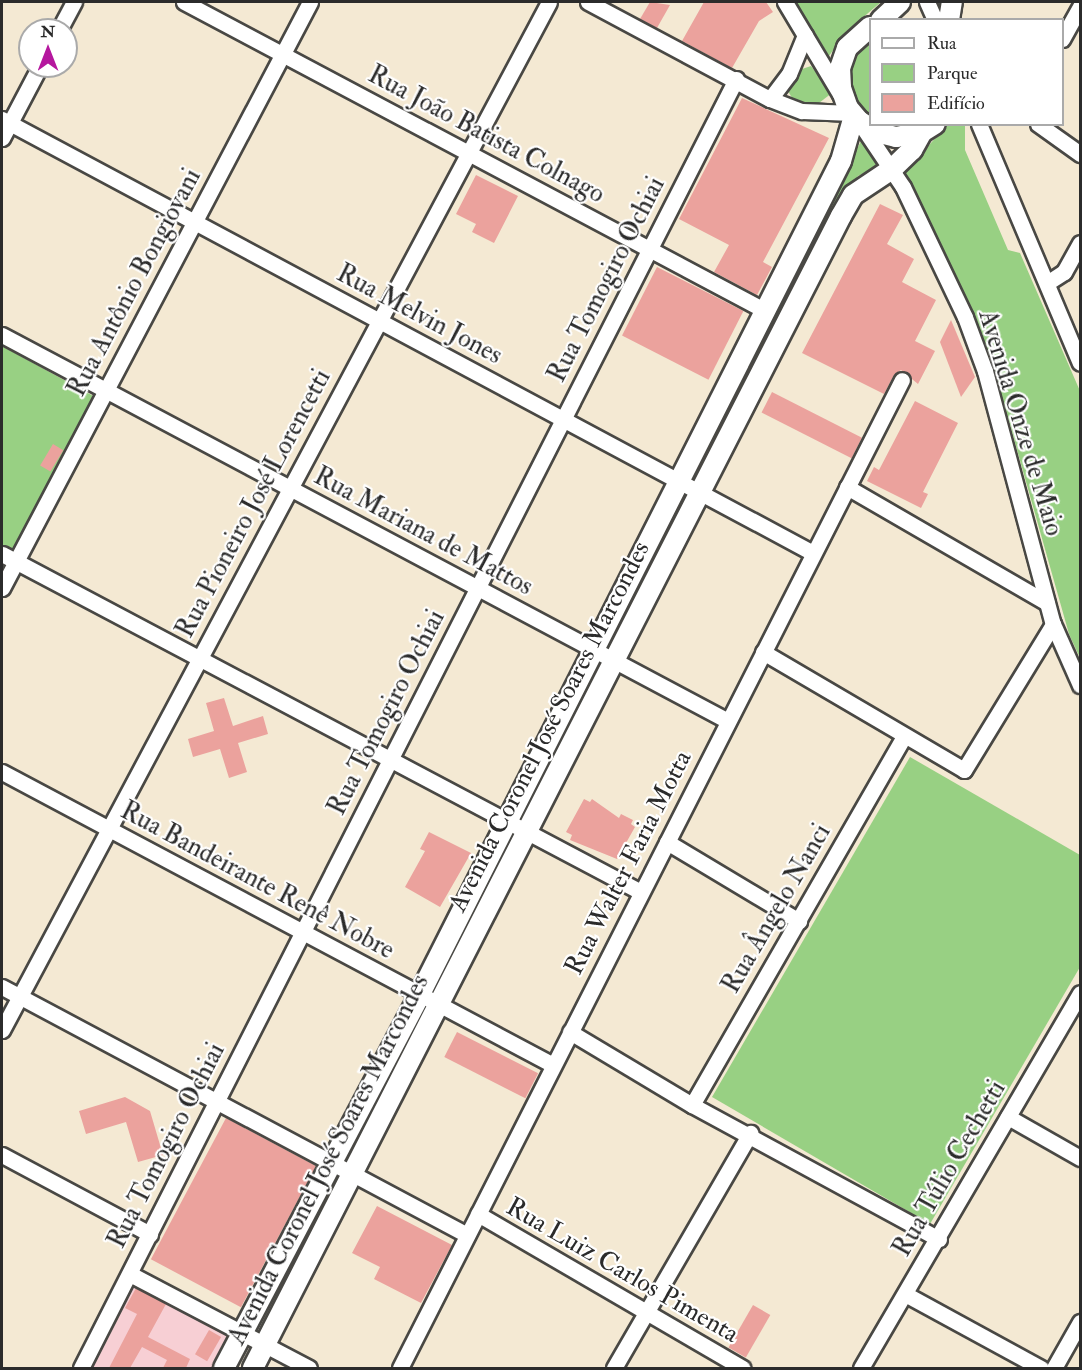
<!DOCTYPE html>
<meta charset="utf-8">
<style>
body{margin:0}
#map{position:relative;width:1082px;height:1370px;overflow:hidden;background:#f4e9d3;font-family:"IM FELL Double Pica",serif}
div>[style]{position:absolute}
.built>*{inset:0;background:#f7cfd4}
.green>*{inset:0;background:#98d083;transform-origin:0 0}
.building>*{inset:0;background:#eba29d;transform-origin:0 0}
.roads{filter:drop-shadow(2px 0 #494844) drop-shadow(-2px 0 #494844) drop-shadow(0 2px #494844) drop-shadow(0 -2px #494844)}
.minor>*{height:15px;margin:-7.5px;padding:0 7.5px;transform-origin:7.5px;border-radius:7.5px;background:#fff}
.major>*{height:20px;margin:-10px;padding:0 10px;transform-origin:10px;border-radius:10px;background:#fff}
span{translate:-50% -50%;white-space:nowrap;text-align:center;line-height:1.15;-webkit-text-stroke:4.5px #fff;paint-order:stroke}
.street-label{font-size:26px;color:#2b2b2b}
.frame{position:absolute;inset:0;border:3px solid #2b2b2b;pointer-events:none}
.legend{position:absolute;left:869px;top:18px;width:195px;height:108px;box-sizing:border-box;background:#fff;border:2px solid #aaa;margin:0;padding:8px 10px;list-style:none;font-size:18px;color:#2b2b2b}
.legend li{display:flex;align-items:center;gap:12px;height:30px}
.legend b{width:30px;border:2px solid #aaa}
.north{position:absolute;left:18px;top:18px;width:60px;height:60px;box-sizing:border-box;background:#fff;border:2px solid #aaa;border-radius:50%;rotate:0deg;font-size:16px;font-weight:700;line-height:24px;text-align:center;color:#2b2b2b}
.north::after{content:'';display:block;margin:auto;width:21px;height:27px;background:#b5179e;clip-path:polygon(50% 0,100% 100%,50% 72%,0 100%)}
</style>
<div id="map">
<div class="built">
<div style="clip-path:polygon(130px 1284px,235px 1337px,218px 1368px,88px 1368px)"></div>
</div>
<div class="green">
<div style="clip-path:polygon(796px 2px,881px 2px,846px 32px,829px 56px)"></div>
<div style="clip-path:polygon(870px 35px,870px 121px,851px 99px,849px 63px,857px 48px)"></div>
<div style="clip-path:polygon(811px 66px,832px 93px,815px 106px,792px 98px,788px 91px,799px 70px)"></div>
<div style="clip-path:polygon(947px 125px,965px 125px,965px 150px,1008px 250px,1020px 253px,1080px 391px,1080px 658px,1069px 634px,991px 358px,905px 172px)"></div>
<div style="clip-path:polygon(861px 141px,878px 166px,858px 176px,847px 190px,697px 483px,689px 479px)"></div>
<div style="clip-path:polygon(2px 346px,97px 398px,13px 552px,2px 546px)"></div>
<div style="left:682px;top:491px;width:9px;height:175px;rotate:32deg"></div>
<div style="clip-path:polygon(597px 660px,605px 664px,524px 822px,517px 819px)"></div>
<div style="clip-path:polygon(910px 757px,1080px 855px,1080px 967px,930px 1224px,712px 1097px)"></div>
<div style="left:510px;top:830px;width:9px;height:182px;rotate:27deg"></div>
<div style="left:422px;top:1003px;width:9px;height:178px;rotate:27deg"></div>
<div style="left:325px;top:1189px;width:10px;height:154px;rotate:24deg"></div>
</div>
<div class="building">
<div style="clip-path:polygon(650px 2px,670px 5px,657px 28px,640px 19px)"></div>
<div style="clip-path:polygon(704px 2px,766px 2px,773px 12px,759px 21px,732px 68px,682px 41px)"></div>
<div style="clip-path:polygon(742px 98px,829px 138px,763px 262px,772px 267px,757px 295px,714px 272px,729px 245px,679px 219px)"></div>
<div style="clip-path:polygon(476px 175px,518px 196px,494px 243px,472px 232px,476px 224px,456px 214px)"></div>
<div style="clip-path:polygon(880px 204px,903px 215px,887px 244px,914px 259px,902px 282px,936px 300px,915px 341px,935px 351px,918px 384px,901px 370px,894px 375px,884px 394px,802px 353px)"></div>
<div style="left:657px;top:267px;width:97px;height:77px;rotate:27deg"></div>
<div style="clip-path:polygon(951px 320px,975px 377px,961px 397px,940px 342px)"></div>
<div style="left:772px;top:392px;width:101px;height:23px;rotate:27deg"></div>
<div style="clip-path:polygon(915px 401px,958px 423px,923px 492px,928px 494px,921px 508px,867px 481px,874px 467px,879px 470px)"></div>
<div style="left:53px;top:444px;width:12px;height:25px;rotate:31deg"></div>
<div style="clip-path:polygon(224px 698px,233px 726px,263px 716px,268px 734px,238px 743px,247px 772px,229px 778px,220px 749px,193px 757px,188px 739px,214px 731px,206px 703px)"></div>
<div style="clip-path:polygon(584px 799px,590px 802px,592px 799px,619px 818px,621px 814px,633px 820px,631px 824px,635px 827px,617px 859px,570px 840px,572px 835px,566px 832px)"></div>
<div style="clip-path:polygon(429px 832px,471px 853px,440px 907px,405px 887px,425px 851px,420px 849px)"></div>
<div style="left:457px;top:1032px;width:91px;height:28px;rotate:27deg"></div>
<div style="clip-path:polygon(125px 1097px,150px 1111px,163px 1155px,138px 1162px,126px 1122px,86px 1134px,79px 1111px)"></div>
<div style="left:226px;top:1118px;width:102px;height:160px;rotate:28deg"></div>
<div style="clip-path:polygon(377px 1206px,452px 1245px,421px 1303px,374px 1279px,380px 1267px,352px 1253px)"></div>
<div style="clip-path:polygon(136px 1288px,166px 1304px,148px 1337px,190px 1359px,186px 1368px,163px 1368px,167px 1360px,142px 1347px,130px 1368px,109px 1368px,137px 1314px,125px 1308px)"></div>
<div style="left:753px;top:1305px;width:20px;height:49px;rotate:30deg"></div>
<div style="left:209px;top:1330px;width:14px;height:28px;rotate:30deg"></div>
</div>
<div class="roads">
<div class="minor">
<div style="left:184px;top:2px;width:659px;rotate:27.97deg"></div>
<div style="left:588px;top:2px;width:206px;rotate:28.1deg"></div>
<div style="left:770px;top:99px;width:34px;rotate:21deg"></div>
<div style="left:802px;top:111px;width:50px;rotate:2.3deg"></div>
<div style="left:785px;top:2px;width:107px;rotate:59.1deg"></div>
<div style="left:927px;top:2px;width:20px;rotate:66deg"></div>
<div style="left:59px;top:30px;width:32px;rotate:-62deg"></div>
<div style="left:1062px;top:39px;width:38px;rotate:-61deg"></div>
<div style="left:770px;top:99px;width:31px;rotate:-53deg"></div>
<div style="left:789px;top:74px;width:42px;rotate:-67.7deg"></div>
<div style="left:2px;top:119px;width:920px;rotate:28.15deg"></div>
<div style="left:979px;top:124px;width:259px;rotate:67.1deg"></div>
<div style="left:1038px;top:124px;width:52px;rotate:35.5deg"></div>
<div style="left:862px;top:126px;width:73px;rotate:56.1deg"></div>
<div style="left:903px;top:187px;width:144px;rotate:64.5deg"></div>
<div style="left:965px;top:317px;width:58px;rotate:69.7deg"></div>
<div style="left:985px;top:371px;width:262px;rotate:75deg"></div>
<div style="left:1053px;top:624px;width:67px;rotate:66.1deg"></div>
<div style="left:2px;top:138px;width:81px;rotate:-62.2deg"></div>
<div style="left:1047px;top:283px;width:20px;rotate:-33deg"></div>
<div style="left:1064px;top:272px;width:33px;rotate:-61deg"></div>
<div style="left:2px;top:335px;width:822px;rotate:28deg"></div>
<div style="left:847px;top:487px;width:231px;rotate:30.1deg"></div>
<div style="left:2px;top:554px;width:723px;rotate:27.88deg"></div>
<div style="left:2px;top:588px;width:662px;rotate:-62.27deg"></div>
<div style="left:763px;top:652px;width:233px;rotate:30.4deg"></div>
<div style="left:964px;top:770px;width:171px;rotate:-58.6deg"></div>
<div style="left:2px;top:772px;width:624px;rotate:28deg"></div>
<div style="left:667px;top:842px;width:154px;rotate:30.9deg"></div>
<div style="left:2px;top:987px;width:527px;rotate:28.07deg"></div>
<div style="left:2px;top:1030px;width:1164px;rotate:-61.98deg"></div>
<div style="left:570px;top:1032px;width:142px;rotate:30.9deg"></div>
<div style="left:692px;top:1105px;width:281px;rotate:28.5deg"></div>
<div style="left:692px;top:1105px;width:426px;rotate:-60.1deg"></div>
<div style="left:1008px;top:1117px;width:83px;rotate:29.7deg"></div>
<div style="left:2px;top:1155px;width:168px;rotate:28.1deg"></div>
<div style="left:478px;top:1214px;width:306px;rotate:30.2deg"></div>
<div style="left:130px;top:1274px;width:202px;rotate:27.7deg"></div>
<div style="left:905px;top:1294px;width:155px;rotate:28.6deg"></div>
<div style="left:81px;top:1368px;width:1446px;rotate:-63.06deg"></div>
<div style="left:400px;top:1368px;width:1108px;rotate:-63.07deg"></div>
<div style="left:614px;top:1368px;width:272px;rotate:-59.9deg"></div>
<div style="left:861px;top:1368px;width:434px;rotate:-59.7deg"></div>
<div style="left:1054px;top:1368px;width:53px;rotate:-60.5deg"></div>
</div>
<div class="major">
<div style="left:881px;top:20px;width:26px;rotate:-43deg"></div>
<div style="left:949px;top:20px;width:18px;rotate:-81deg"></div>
<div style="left:870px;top:27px;width:31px;rotate:138deg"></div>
<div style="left:847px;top:48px;width:21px;rotate:109deg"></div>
<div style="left:840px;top:68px;width:20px;rotate:87deg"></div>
<div style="left:841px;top:88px;width:21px;rotate:71deg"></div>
<div style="left:848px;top:108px;width:17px;rotate:50deg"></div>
<div style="left:859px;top:121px;width:20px;rotate:33deg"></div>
<div style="left:876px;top:132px;width:21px;rotate:14deg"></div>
<div style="left:896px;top:137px;width:26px;rotate:-11deg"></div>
<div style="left:922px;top:132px;width:15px;rotate:-32deg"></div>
<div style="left:224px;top:1368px;width:422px;rotate:-62.3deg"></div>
<div style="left:420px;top:994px;width:933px;rotate:-63.19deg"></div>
<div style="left:841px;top:161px;width:47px;rotate:-73.9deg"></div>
<div style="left:253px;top:1368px;width:1293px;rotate:-62.96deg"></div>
<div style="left:841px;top:216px;width:24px;rotate:-60deg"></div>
<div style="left:853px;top:195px;width:47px;rotate:-33.7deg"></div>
<div style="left:892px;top:169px;width:28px;rotate:-44deg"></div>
<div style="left:912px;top:150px;width:21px;rotate:-61deg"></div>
</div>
</div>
<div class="street-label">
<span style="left:486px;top:135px;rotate:28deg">Rua João Batista Colnago</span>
<span style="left:607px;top:280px;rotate:-63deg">Rua Tomogiro Ochiai</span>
<span style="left:135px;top:283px;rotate:-62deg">Rua Antônio Bongiovani</span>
<span style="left:419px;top:315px;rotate:28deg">Rua Melvin Jones</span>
<span style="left:1020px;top:423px;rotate:73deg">Avenida Onze de Maio</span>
<span style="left:254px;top:504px;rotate:-62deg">Rua Pioneiro José Lorencetti</span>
<span style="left:423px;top:532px;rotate:28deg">Rua Mariana de Mattos</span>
<span style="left:387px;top:713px;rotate:-63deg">Rua Tomogiro Ochiai</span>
<span style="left:550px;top:727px;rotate:-63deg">Avenida Coronel José Soares Marcondes</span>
<span style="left:629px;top:863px;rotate:-63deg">Rua Walter Faria Motta</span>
<span style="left:257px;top:881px;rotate:28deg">Rua Bandeirante Renê Nobre</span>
<span style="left:777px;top:909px;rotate:-60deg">Rua Ângelo Nanci</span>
<span style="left:167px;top:1146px;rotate:-63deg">Rua Tomogiro Ochiai</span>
<span style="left:329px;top:1160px;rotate:-63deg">Avenida Coronel José Soares Marcondes</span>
<span style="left:950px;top:1169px;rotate:-60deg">Rua Túlio Cechetti</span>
<span style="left:622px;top:1271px;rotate:30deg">Rua Luiz Carlos Pimenta</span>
</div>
<div class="frame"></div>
<ul class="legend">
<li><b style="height:8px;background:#fff"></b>Rua</li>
<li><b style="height:16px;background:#98d083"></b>Parque</li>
<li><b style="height:16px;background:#eba29d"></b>Edifício</li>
</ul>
<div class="north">N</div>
</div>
